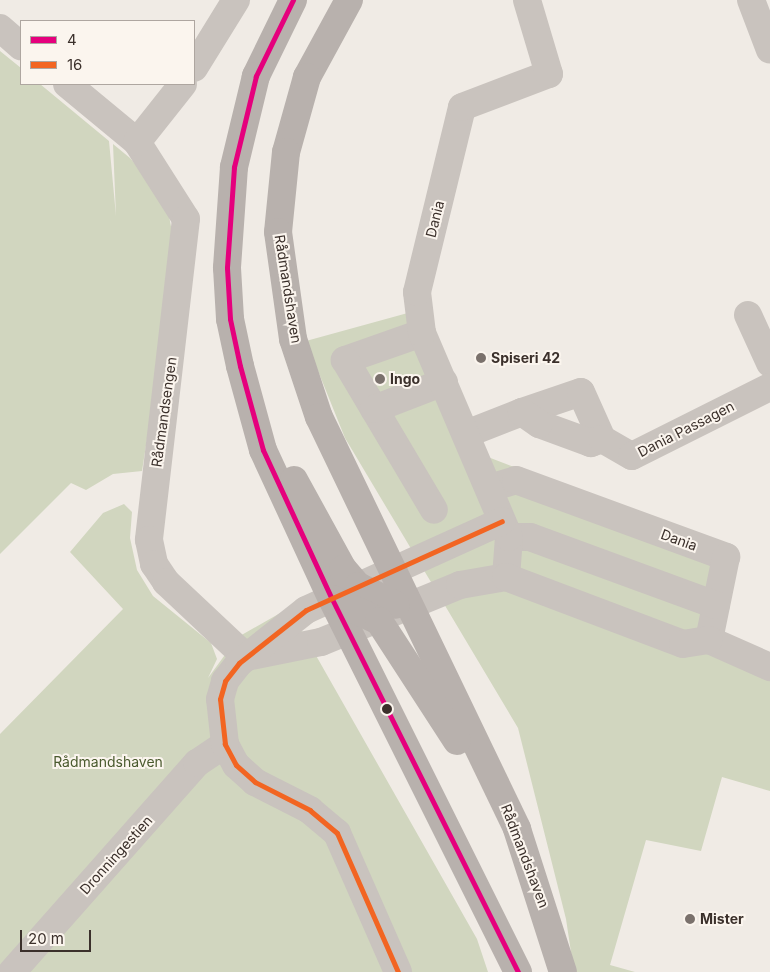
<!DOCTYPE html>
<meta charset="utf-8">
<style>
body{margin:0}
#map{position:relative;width:770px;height:972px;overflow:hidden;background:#f0ebe5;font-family:Inter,sans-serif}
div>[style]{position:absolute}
.green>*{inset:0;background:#d1d6bf}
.minor>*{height:28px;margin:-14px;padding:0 14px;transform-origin:14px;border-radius:14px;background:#c9c3be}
.major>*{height:28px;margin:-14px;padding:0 14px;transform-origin:14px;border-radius:14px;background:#b8b1ad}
.bus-1>*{height:5px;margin:-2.5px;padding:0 2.5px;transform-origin:2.5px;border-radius:2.5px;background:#e5007d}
.bus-2>*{height:5px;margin:-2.5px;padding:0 2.5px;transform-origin:2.5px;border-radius:2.5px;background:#f26522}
.dots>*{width:14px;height:14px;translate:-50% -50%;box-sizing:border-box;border:2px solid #fbf5ee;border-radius:50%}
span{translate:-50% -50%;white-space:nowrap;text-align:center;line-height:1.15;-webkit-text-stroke:4px #fbf5ee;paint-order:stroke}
.street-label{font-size:14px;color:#3b302b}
.poi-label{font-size:14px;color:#3b302b;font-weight:700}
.left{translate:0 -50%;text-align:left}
.park-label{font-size:14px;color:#4a5a2e}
.legend{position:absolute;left:20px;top:20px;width:175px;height:65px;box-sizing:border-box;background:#fbf5ee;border:1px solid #aea6a0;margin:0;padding:6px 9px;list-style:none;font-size:15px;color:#3b302b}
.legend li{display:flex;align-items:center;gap:10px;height:25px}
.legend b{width:25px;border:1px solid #aea6a0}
.scale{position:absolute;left:20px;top:930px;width:71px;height:22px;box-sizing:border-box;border:2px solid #3b302b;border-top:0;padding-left:6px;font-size:15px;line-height:18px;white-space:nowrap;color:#3b302b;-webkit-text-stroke:4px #fbf5ee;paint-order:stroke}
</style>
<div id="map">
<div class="green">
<div style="clip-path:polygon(0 51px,21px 68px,21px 84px,40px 84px,109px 141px,116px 216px,113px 144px,130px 158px,166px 200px,176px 253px,142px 471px,113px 474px,86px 490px,71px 483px,0 554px)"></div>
<div style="clip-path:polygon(415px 311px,475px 452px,727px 549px,704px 638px,770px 659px,770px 791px,722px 777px,701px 851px,646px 840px,610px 965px,635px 972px,574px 972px,566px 919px,518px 728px,345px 438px,306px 341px)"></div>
<div style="clip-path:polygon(124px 504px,132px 512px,130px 538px,137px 570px,153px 596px,211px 643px,217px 659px,208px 678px,238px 637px,289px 608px,477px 939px,488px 972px,0 972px,0 734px,123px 609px,70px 552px,103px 513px)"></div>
</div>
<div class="minor">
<div style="left:751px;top:0;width:53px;rotate:69.2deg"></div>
<div style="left:0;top:28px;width:28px;rotate:41deg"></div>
<div style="left:194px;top:68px;width:80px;rotate:-58.3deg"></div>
<div style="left:67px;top:84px;width:91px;rotate:39.6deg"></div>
<div style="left:137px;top:142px;width:91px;rotate:57.5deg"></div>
<div style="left:186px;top:219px;width:323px;rotate:96.6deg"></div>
<div style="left:149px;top:540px;width:25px;rotate:78deg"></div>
<div style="left:154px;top:564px;width:22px;rotate:56deg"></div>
<div style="left:166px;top:582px;width:110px;rotate:43.2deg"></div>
<div style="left:137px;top:142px;width:74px;rotate:-51.6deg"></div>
<div style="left:748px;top:315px;width:53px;rotate:65.4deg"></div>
<div style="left:422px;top:333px;width:82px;rotate:160.7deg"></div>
<div style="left:345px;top:360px;width:174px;rotate:59.3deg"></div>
<div style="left:374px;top:409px;width:75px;rotate:-21.1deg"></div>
<div style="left:466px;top:434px;width:60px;rotate:-21.4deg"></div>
<div style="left:522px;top:412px;width:62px;rotate:-18.7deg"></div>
<div style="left:581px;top:392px;width:51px;rotate:65.9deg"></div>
<div style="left:602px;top:439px;width:12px;rotate:160deg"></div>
<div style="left:591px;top:443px;width:55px;rotate:-159.9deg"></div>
<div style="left:539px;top:424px;width:21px;rotate:-145deg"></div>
<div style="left:602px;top:439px;width:34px;rotate:30deg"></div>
<div style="left:632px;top:456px;width:154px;rotate:-26.6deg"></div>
<div style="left:490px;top:488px;width:27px;rotate:-17deg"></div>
<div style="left:516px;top:480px;width:224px;rotate:20.1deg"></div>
<div style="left:726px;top:557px;width:85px;rotate:101.6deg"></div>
<div style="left:509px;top:537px;width:21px"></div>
<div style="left:530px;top:537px;width:198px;rotate:20.1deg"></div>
<div style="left:506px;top:577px;width:40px;rotate:-85.7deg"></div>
<div style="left:509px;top:537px;width:222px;rotate:-113.1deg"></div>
<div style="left:422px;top:333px;width:41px;rotate:-97deg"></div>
<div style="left:417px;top:292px;width:190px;rotate:-76.3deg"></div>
<div style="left:462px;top:107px;width:93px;rotate:-20.8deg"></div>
<div style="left:549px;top:74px;width:77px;rotate:-106.6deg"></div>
<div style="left:709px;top:640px;width:67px;rotate:23.9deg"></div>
<div style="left:251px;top:656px;width:71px;rotate:-11.3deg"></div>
<div style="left:321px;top:642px;width:150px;rotate:-22.3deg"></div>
<div style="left:460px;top:585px;width:47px;rotate:-9.9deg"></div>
<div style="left:506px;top:577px;width:189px;rotate:20.7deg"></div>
<div style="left:683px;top:644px;width:26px;rotate:-9deg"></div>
<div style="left:12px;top:972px;width:279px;rotate:-48.5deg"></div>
<div style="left:197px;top:763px;width:34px;rotate:-34deg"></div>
<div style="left:398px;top:972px;width:152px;rotate:-113.7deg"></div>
<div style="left:337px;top:833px;width:35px;rotate:-140deg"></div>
<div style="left:310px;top:810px;width:62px;rotate:-153deg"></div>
<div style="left:255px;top:782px;width:25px;rotate:-138deg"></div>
<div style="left:236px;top:765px;width:24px;rotate:-118deg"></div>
<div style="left:225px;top:744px;width:45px;rotate:-96.3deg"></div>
<div style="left:220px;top:699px;width:19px;rotate:-74deg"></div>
<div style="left:225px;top:681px;width:23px;rotate:-52deg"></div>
<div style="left:239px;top:663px;width:85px;rotate:-38.3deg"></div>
<div style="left:306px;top:610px;width:215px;rotate:-24.4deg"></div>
</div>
<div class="major">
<div style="left:293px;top:0;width:85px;rotate:116deg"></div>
<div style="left:256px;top:76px;width:94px;rotate:103.6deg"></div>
<div style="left:234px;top:167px;width:101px;rotate:94deg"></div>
<div style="left:227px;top:268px;width:51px;rotate:86.6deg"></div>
<div style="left:230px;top:319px;width:48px;rotate:78deg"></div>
<div style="left:240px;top:366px;width:87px;rotate:74.7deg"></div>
<div style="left:263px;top:450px;width:164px;rotate:65.2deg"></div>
<div style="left:332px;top:599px;width:417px;rotate:63.5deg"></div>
<div style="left:349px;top:0;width:88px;rotate:118.6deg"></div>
<div style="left:307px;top:77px;width:78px;rotate:105.6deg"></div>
<div style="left:286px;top:152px;width:80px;rotate:95.7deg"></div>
<div style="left:278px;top:232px;width:108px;rotate:82deg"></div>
<div style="left:293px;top:339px;width:82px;rotate:71.6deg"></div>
<div style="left:319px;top:417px;width:457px;rotate:64.3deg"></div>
<div style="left:517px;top:829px;width:150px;rotate:72.2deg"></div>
<div style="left:294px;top:480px;width:102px;rotate:61.2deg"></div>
<div style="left:343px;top:569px;width:23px;rotate:49deg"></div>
<div style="left:358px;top:586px;width:42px;rotate:26.6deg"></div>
<div style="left:332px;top:599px;width:52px;rotate:25.1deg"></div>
<div style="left:379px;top:621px;width:143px;rotate:57deg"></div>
</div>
<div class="bus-1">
<div style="left:293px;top:0;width:85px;rotate:116deg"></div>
<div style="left:256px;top:76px;width:94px;rotate:103.6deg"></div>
<div style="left:234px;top:167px;width:101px;rotate:94deg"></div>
<div style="left:227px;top:268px;width:51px;rotate:86.6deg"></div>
<div style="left:230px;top:319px;width:48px;rotate:78deg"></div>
<div style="left:240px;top:366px;width:87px;rotate:74.7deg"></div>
<div style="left:263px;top:450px;width:164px;rotate:65.2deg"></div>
<div style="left:332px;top:599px;width:417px;rotate:63.5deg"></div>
</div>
<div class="bus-2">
<div style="left:398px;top:972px;width:152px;rotate:-113.7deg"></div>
<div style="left:337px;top:833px;width:35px;rotate:-140deg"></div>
<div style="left:310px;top:810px;width:62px;rotate:-153deg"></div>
<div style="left:255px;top:782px;width:25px;rotate:-138deg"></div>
<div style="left:236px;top:765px;width:24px;rotate:-118deg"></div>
<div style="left:225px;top:744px;width:45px;rotate:-96.3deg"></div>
<div style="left:220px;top:699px;width:19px;rotate:-74deg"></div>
<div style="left:225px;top:681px;width:23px;rotate:-52deg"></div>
<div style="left:239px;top:663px;width:85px;rotate:-38.3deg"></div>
<div style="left:306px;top:610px;width:215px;rotate:-24.4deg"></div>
</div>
<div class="dots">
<div style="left:481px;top:358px;background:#7a716c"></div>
<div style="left:380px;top:379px;background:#7a716c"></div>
<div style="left:387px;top:709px;background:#3b302b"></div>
<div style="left:690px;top:919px;background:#7a716c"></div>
</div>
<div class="street-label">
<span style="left:435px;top:219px;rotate:-76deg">Dania</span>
<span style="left:288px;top:289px;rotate:81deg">Rådmandshaven</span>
<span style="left:164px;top:412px;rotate:-82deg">Rådmandsengen</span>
<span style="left:686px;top:429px;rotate:-27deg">Dania Passagen</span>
<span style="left:679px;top:540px;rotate:20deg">Dania</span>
<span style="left:116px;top:855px;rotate:-48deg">Dronningestien</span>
<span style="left:525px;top:856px;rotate:69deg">Rådmandshaven</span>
</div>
<div class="poi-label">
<span class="left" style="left:491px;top:358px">Spiseri 42</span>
<span class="left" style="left:390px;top:379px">Ingo</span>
<span class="left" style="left:700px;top:919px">Mister</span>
</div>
<div class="park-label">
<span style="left:108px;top:762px">Rådmandshaven</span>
</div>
<ul class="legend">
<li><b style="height:6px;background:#e5007d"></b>4</li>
<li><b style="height:6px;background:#f26522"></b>16</li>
</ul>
<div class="scale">20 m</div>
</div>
